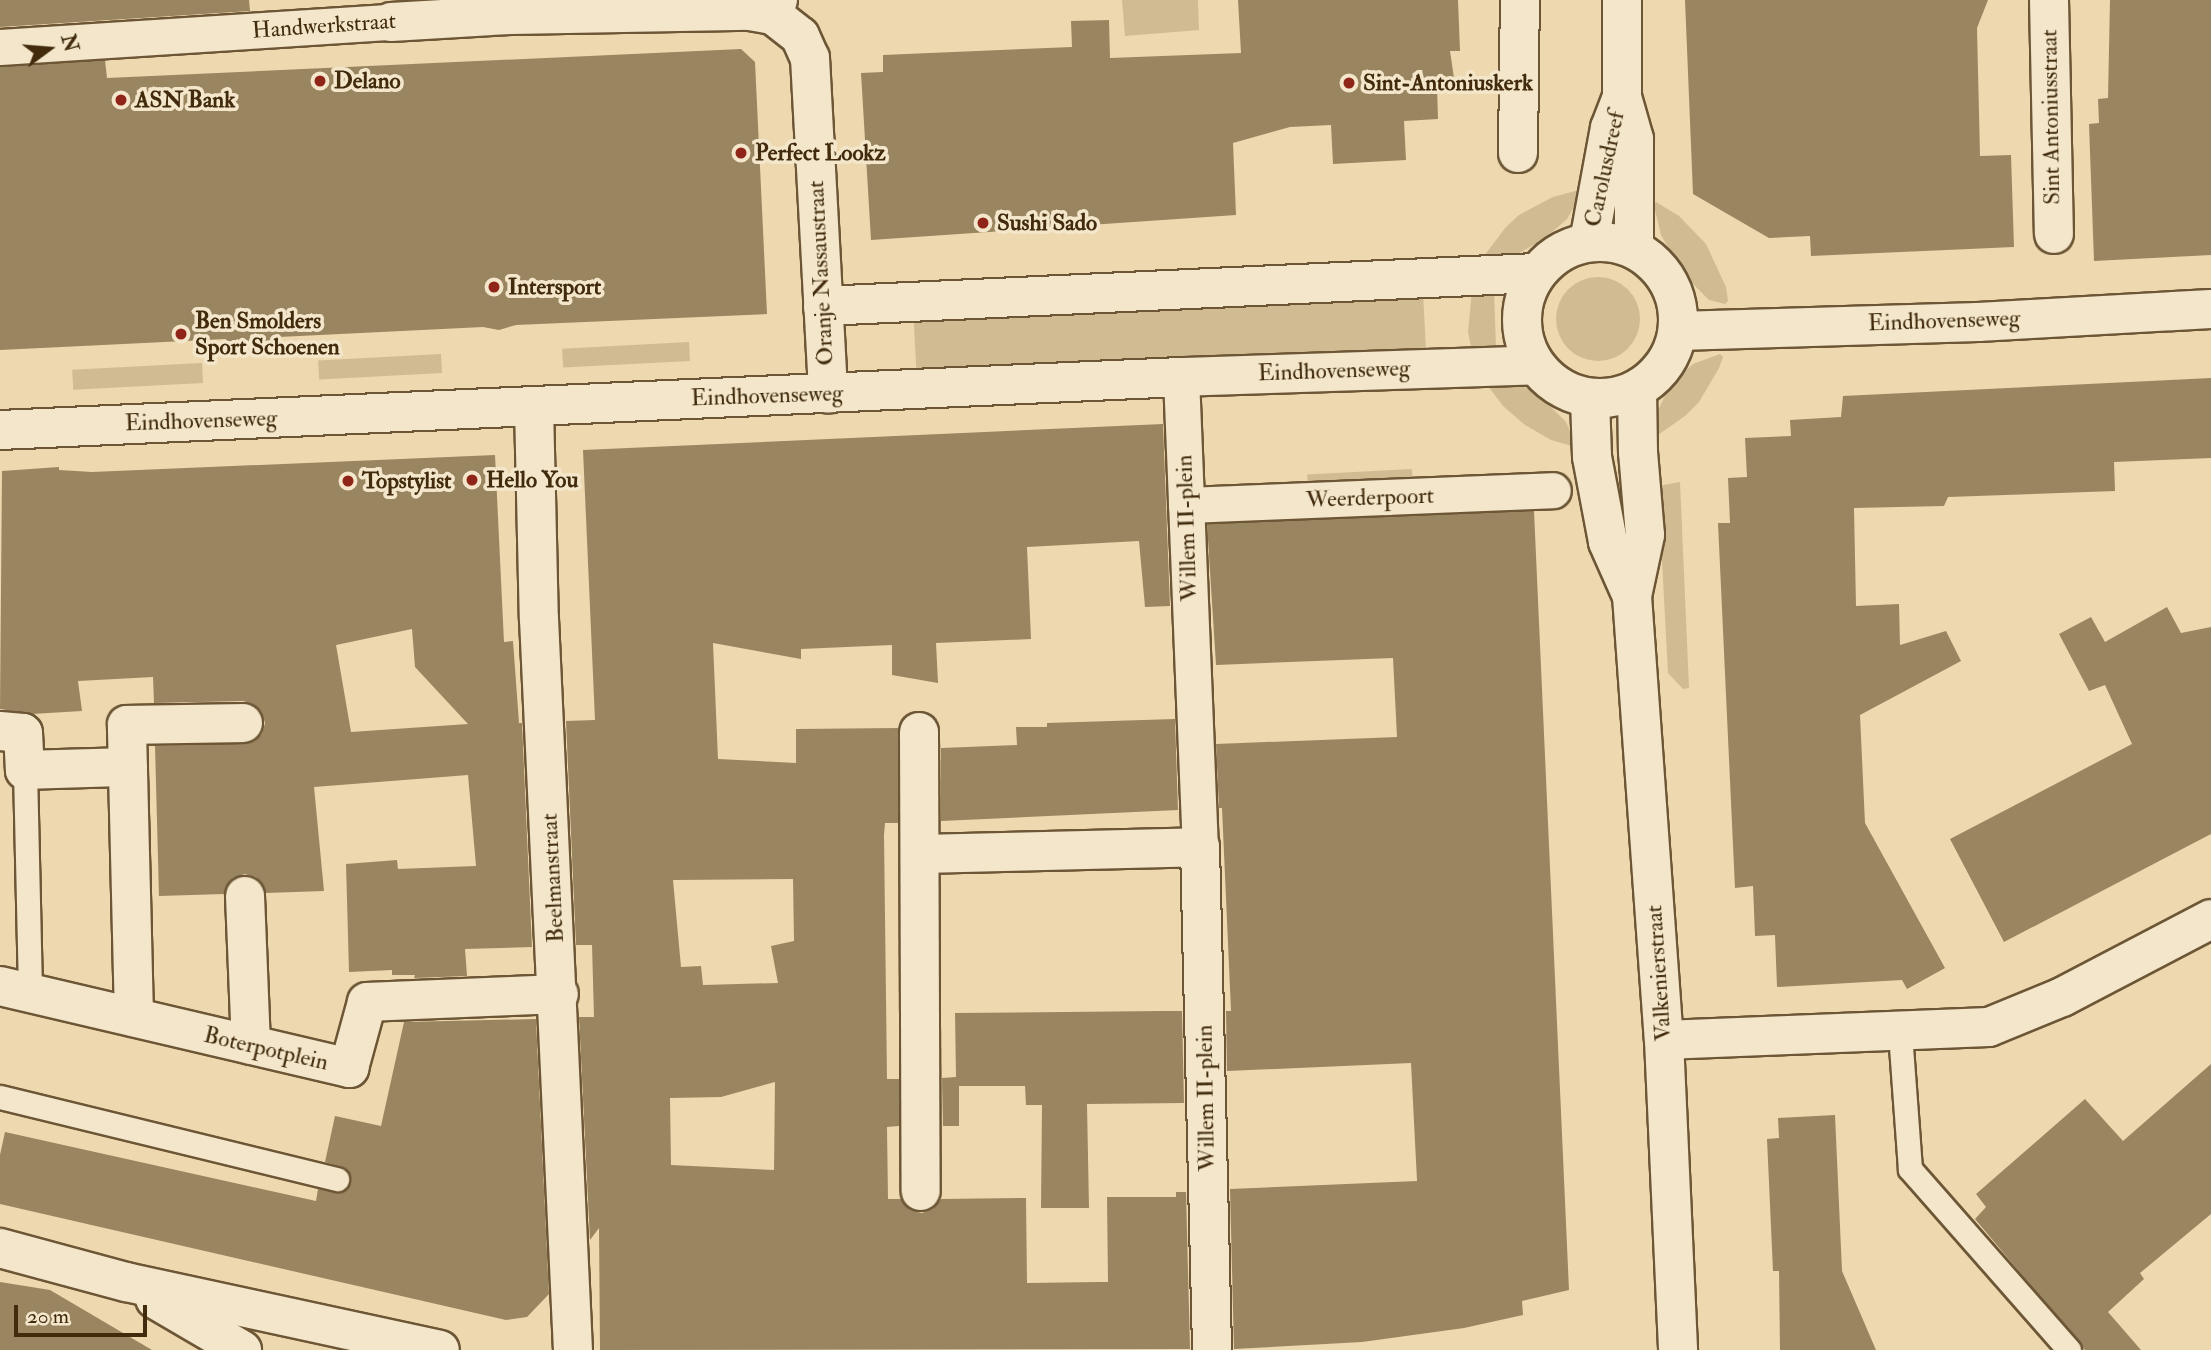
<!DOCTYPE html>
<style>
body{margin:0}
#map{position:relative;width:2211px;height:1350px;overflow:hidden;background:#edd8af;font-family:"IM FELL Double Pica",serif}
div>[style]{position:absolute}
.green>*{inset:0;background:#d0bb93;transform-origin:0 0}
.round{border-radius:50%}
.building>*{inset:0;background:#9a8561}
.roads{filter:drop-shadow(2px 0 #6c5635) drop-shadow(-2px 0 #6c5635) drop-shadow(0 2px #6c5635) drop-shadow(0 -2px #6c5635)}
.service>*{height:23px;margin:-11.5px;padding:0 11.5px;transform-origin:11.5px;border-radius:11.5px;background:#f3e6cb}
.pedestrian>*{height:35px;margin:-17.5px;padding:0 17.5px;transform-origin:17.5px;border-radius:17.5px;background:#f3e6cb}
.minor>*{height:38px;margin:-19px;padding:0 19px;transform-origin:19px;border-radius:19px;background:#f3e6cb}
.tertiary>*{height:38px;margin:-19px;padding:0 19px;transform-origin:19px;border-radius:19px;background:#f3e6cb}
.tertiary>.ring{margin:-19px;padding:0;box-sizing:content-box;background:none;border:38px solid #f3e6cb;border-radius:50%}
.dots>*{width:19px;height:19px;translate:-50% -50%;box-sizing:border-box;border:4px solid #f3e6cb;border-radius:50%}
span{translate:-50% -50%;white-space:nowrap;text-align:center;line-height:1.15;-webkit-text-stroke:7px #f3e6cb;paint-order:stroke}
.street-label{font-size:23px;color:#412b0c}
.poi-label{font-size:23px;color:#412b0c;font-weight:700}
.left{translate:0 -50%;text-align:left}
.north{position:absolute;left:14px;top:14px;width:70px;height:70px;-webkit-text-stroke:5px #f3e6cb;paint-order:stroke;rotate:74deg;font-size:19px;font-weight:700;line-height:28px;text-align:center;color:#412b0c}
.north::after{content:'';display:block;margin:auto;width:24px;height:32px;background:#412b0c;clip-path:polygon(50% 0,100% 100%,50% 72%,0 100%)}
.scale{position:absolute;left:14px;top:1305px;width:133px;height:32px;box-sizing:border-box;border:4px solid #412b0c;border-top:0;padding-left:9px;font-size:21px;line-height:24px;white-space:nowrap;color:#412b0c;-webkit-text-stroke:5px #f3e6cb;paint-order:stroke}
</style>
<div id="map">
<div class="green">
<div style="clip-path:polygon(1122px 0,1198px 0,1199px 30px,1125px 36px)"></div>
<div style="clip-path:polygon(1579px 190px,1579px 198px,1567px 219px,1543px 240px,1519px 253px,1501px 257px,1484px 256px,1506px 227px,1519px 215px,1553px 197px)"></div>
<div style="clip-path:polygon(1656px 202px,1679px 216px,1706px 244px,1726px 287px,1728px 301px,1725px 304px,1709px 300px,1685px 276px,1661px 235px,1654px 206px)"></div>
<div class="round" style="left:1556px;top:277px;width:84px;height:84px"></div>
<div style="clip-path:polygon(1472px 290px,1494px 292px,1496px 348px,1472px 351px,1468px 332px)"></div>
<div style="left:1423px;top:293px;width:61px;height:510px;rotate:87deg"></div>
<div style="left:689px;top:342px;width:19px;height:127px;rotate:87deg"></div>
<div style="left:441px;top:354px;width:19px;height:123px;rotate:87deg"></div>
<div style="clip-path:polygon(1720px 354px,1723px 357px,1719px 368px,1699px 402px,1685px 416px,1655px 437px,1653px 422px,1670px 384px,1693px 364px)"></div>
<div style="left:202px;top:363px;width:20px;height:130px;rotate:87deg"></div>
<div style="clip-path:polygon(1485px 382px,1515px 383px,1537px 393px,1566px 422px,1575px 443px,1572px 446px,1551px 440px,1525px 425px,1503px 406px)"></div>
<div style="left:1412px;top:469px;width:18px;height:105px;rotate:87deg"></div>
<div style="clip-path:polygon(1680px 482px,1689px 688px,1683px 689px,1668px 673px,1658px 486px)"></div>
</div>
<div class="building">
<div style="clip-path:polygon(0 0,249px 0,250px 11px,0 27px)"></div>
<div style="clip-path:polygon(1238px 0,1458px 0,1460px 51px,1450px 51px,1455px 85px,1437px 86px,1438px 119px,1404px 121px,1406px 160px,1333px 164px,1331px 125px,1290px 127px,1233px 143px,1236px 215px,871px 240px,861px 73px,883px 72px,883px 55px,1072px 47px,1071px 21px,1109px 20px,1110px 58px,1241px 53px)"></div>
<div style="clip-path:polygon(1685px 0,1988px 0,1977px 28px,1980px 156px,2011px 155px,2014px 247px,1811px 256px,1810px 236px,1769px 238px,1693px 194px)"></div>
<div style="clip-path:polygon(2110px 0,2211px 0,2211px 255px,2094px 261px,2089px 124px,2099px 123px,2098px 99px,2108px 98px)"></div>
<div style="clip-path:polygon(741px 49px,755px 62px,767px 314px,516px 325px,499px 330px,483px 327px,279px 337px,279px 343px,256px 344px,226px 345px,226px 339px,0 350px,0 67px,105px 60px,107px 78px)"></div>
<div style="clip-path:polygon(2211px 378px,2211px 458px,2114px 462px,2115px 491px,1948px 497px,1944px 506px,1854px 508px,1856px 606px,1899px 604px,1900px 645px,1946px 631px,1961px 661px,1860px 715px,1865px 823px,1945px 968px,1907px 989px,1902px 980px,1777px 987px,1775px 935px,1755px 936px,1753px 886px,1735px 888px,1718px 523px,1730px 523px,1728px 478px,1747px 477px,1745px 438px,1791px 436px,1790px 420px,1841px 417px,1843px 396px)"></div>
<div style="clip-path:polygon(evenodd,1163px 424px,1170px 606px,1145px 607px,1139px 541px,1027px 547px,1031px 639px,936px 643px,938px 683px,892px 675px,892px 645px,801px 649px,801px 659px,713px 643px,718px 759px,796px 763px,796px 729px,898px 728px,898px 823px,885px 823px,884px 835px,887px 1079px,899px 1079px,899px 1126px,887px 1127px,888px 1199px,901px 1199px,910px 1210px,922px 1213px,933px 1209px,941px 1199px,1026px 1198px,1027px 1283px,1099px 1282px,1108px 1282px,1107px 1197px,1176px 1197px,1176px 1192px,1186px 1192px,1190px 1349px,600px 1350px,599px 1228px,590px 1240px,579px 1017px,594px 1017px,592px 945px,576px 945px,566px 721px,595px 720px,583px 450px,1163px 424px,793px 879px,794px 941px,771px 946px,778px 983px,703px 985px,701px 966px,681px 967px,673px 880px,793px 879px,1163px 424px,775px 1082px,774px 1170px,671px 1165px,670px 1098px,721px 1097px,775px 1082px)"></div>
<div style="clip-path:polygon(evenodd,495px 455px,504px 642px,513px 641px,519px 723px,522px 723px,532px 947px,465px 949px,467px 976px,414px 978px,415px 975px,392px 975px,392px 970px,349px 972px,346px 864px,397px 860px,398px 869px,476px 866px,468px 775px,314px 787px,324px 891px,266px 893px,256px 877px,245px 874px,233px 878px,224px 894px,159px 896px,155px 746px,254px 742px,262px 734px,265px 723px,261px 711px,253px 704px,243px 701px,154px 703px,153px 677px,78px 681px,82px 711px,32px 714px,0 709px,2px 471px,59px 467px,59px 470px,92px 472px,495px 455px,412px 629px,415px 667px,468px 724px,351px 732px,336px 645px,412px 629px)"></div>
<div style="clip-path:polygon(1534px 511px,1569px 1290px,1522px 1301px,1523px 1315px,1464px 1328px,1362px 1342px,1234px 1349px,1230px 1189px,1417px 1181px,1411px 1063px,1227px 1071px,1226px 1011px,1231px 1011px,1222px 808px,1219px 808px,1216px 744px,1397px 737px,1393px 658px,1216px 665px,1207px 524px)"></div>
<div style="clip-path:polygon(2167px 607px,2181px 633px,2211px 627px,2211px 834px,2004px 942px,1950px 839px,2132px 744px,2105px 685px,2089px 691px,2059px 634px,2091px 617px,2105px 642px)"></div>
<div style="clip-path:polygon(1175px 719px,1178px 810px,941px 821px,941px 745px,941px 748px,1017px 745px,1016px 727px,1047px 727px,1047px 723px)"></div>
<div style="clip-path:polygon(1162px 1011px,1182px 1011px,1184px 1103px,1087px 1104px,1089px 1208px,1041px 1208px,1042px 1105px,1026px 1105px,1025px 1086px,959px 1086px,959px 1126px,943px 1126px,942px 1078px,956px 1077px,955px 1013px)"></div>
<div style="clip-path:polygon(536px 1019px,549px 1294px,527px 1317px,506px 1320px,0 1204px,0 1155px,5px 1132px,316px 1201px,318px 1189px,340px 1193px,351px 1182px,346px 1168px,325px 1162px,335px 1116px,381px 1126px,404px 1022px)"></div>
<div style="clip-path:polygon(2211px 1064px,2211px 1214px,2140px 1273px,2144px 1279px,2108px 1312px,2141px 1350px,2085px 1350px,1975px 1219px,1986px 1207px,1976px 1194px,2085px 1099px,2123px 1141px)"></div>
<div style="clip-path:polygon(1835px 1115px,1842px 1271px,1876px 1350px,1780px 1350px,1779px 1271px,1773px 1271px,1767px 1139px,1779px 1138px,1778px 1118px)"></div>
<div style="clip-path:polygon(0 1282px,50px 1290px,152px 1350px,0 1350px)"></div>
</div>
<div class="roads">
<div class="service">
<div style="left:25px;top:770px;width:223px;rotate:88.7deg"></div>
<div style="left:1900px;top:1033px;width:136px;rotate:85.8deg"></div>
<div style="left:1910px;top:1169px;width:241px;rotate:48.7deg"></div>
<div style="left:0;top:1097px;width:347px;rotate:13.7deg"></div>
</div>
<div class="pedestrian">
<div style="left:0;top:47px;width:392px;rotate:-3.7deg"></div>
<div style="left:1181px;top:377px;width:470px;rotate:87.7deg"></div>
<div style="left:1186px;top:505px;width:367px;rotate:-2.3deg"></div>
</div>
<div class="minor">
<div style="left:778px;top:0;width:16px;rotate:108deg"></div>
<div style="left:773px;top:15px;width:34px;rotate:38deg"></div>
<div style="left:800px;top:36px;width:24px;rotate:66deg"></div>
<div style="left:810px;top:58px;width:336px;rotate:86.9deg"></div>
<div style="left:2049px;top:0;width:234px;rotate:88.8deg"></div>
<div style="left:391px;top:22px;width:119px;rotate:-3.4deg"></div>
<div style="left:510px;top:15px;width:240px;rotate:-1deg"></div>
<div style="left:750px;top:11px;width:23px;rotate:10deg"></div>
<div style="left:1518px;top:153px;width:153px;rotate:-89.3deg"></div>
<div style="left:823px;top:306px;width:714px;rotate:-2.65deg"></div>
<div style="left:1678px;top:331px;width:300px;rotate:-1.7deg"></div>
<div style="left:1978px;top:322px;width:233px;rotate:-3.2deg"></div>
<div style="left:534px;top:406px;width:213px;rotate:88.7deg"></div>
<div style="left:539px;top:619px;width:732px;rotate:87.34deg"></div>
<div style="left:0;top:430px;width:1182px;rotate:-2.57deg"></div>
<div style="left:1181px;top:377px;width:353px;rotate:-1.9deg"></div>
<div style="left:0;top:731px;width:23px;rotate:5deg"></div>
<div style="left:23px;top:733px;width:37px;rotate:87deg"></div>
<div style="left:25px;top:770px;width:103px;rotate:-1.7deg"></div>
<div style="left:919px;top:732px;width:459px;rotate:89.8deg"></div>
<div style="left:920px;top:854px;width:280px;rotate:-1.4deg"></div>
<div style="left:1200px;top:847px;width:503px;rotate:88.63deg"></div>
<div style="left:245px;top:896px;width:149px;rotate:87.7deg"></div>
<div style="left:0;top:986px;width:359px;rotate:13.2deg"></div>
<div style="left:349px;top:1068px;width:68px;rotate:-74.7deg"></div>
<div style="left:367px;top:1002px;width:192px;rotate:-2.4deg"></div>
<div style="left:134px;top:1017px;width:292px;rotate:-91.4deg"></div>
<div style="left:127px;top:725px;width:116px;rotate:-1deg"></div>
<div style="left:1664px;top:1040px;width:325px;rotate:-2.3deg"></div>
<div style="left:1989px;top:1027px;width:79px;rotate:-22.3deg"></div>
<div style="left:2062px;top:997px;width:168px;rotate:-27.6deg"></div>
<div style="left:0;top:1248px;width:131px;rotate:15.1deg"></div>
<div style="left:126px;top:1282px;width:321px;rotate:12.2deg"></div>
<div style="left:155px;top:1299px;width:101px;rotate:30.4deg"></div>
</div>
<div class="tertiary">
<div style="left:1622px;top:0;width:97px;rotate:90deg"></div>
<div style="left:1622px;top:97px;width:44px;rotate:74.1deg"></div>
<div style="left:1634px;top:139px;width:110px;rotate:90deg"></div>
<div class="ring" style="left:1522px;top:242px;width:118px;height:118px"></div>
<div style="left:1589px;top:242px;width:116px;rotate:-79.6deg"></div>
<div style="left:1610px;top:128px;width:33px;rotate:-69deg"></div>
<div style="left:1637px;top:390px;width:62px;rotate:89.1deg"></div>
<div style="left:1638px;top:452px;width:83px;rotate:85.2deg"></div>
<div style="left:1645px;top:535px;width:62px;rotate:102deg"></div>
<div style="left:1632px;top:596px;width:445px;rotate:85.9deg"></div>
<div style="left:1664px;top:1040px;width:310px;rotate:87.4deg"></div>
<div style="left:1590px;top:399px;width:58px;rotate:88deg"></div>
<div style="left:1592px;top:457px;width:86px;rotate:79.3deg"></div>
<div style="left:1608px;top:542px;width:59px;rotate:66deg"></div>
</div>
</div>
<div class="dots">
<div style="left:320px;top:81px;background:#8f2418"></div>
<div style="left:1349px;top:83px;background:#8f2418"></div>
<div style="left:121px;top:100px;background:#8f2418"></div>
<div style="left:741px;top:153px;background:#8f2418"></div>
<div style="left:983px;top:223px;background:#8f2418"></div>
<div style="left:494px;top:287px;background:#8f2418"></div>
<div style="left:181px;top:334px;background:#8f2418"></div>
<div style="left:472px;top:480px;background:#8f2418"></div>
<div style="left:348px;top:481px;background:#8f2418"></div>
</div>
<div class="street-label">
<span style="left:324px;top:26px;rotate:-4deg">Handwerkstraat</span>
<span style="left:2051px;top:117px;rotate:-91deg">Sint Antoniusstraat</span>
<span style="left:1605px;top:169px;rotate:-78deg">Carolusdreef</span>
<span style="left:821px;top:273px;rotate:-93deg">Oranje Nassaustraat</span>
<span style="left:1944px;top:321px;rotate:-2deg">Eindhovenseweg</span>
<span style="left:1334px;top:371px;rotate:-2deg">Eindhovenseweg</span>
<span style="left:767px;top:396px;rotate:-2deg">Eindhovenseweg</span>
<span style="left:201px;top:421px;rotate:-2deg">Eindhovenseweg</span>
<span style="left:1370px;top:498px;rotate:-2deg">Weerderpoort</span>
<span style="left:1187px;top:528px;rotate:-92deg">Willem II-plein</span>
<span style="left:553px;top:878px;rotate:-93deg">Beelmanstraat</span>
<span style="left:1659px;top:973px;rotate:-94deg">Valkenierstraat</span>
<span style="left:266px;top:1049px;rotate:13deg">Boterpotplein</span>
<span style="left:1206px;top:1098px;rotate:-91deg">Willem II-plein</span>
</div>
<div class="poi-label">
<span class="left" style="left:334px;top:81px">Delano</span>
<span class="left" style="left:1363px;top:83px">Sint-Antoniuskerk</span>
<span class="left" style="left:135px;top:100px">ASN Bank</span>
<span class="left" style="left:755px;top:153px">Perfect Lookz</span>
<span class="left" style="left:997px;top:223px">Sushi Sado</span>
<span class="left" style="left:508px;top:287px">Intersport</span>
<span class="left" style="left:195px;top:334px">Ben Smolders<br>Sport Schoenen</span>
<span class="left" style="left:486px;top:480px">Hello You</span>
<span class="left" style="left:362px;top:481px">Topstylist</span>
</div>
<div class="north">N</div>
<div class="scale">20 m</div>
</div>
